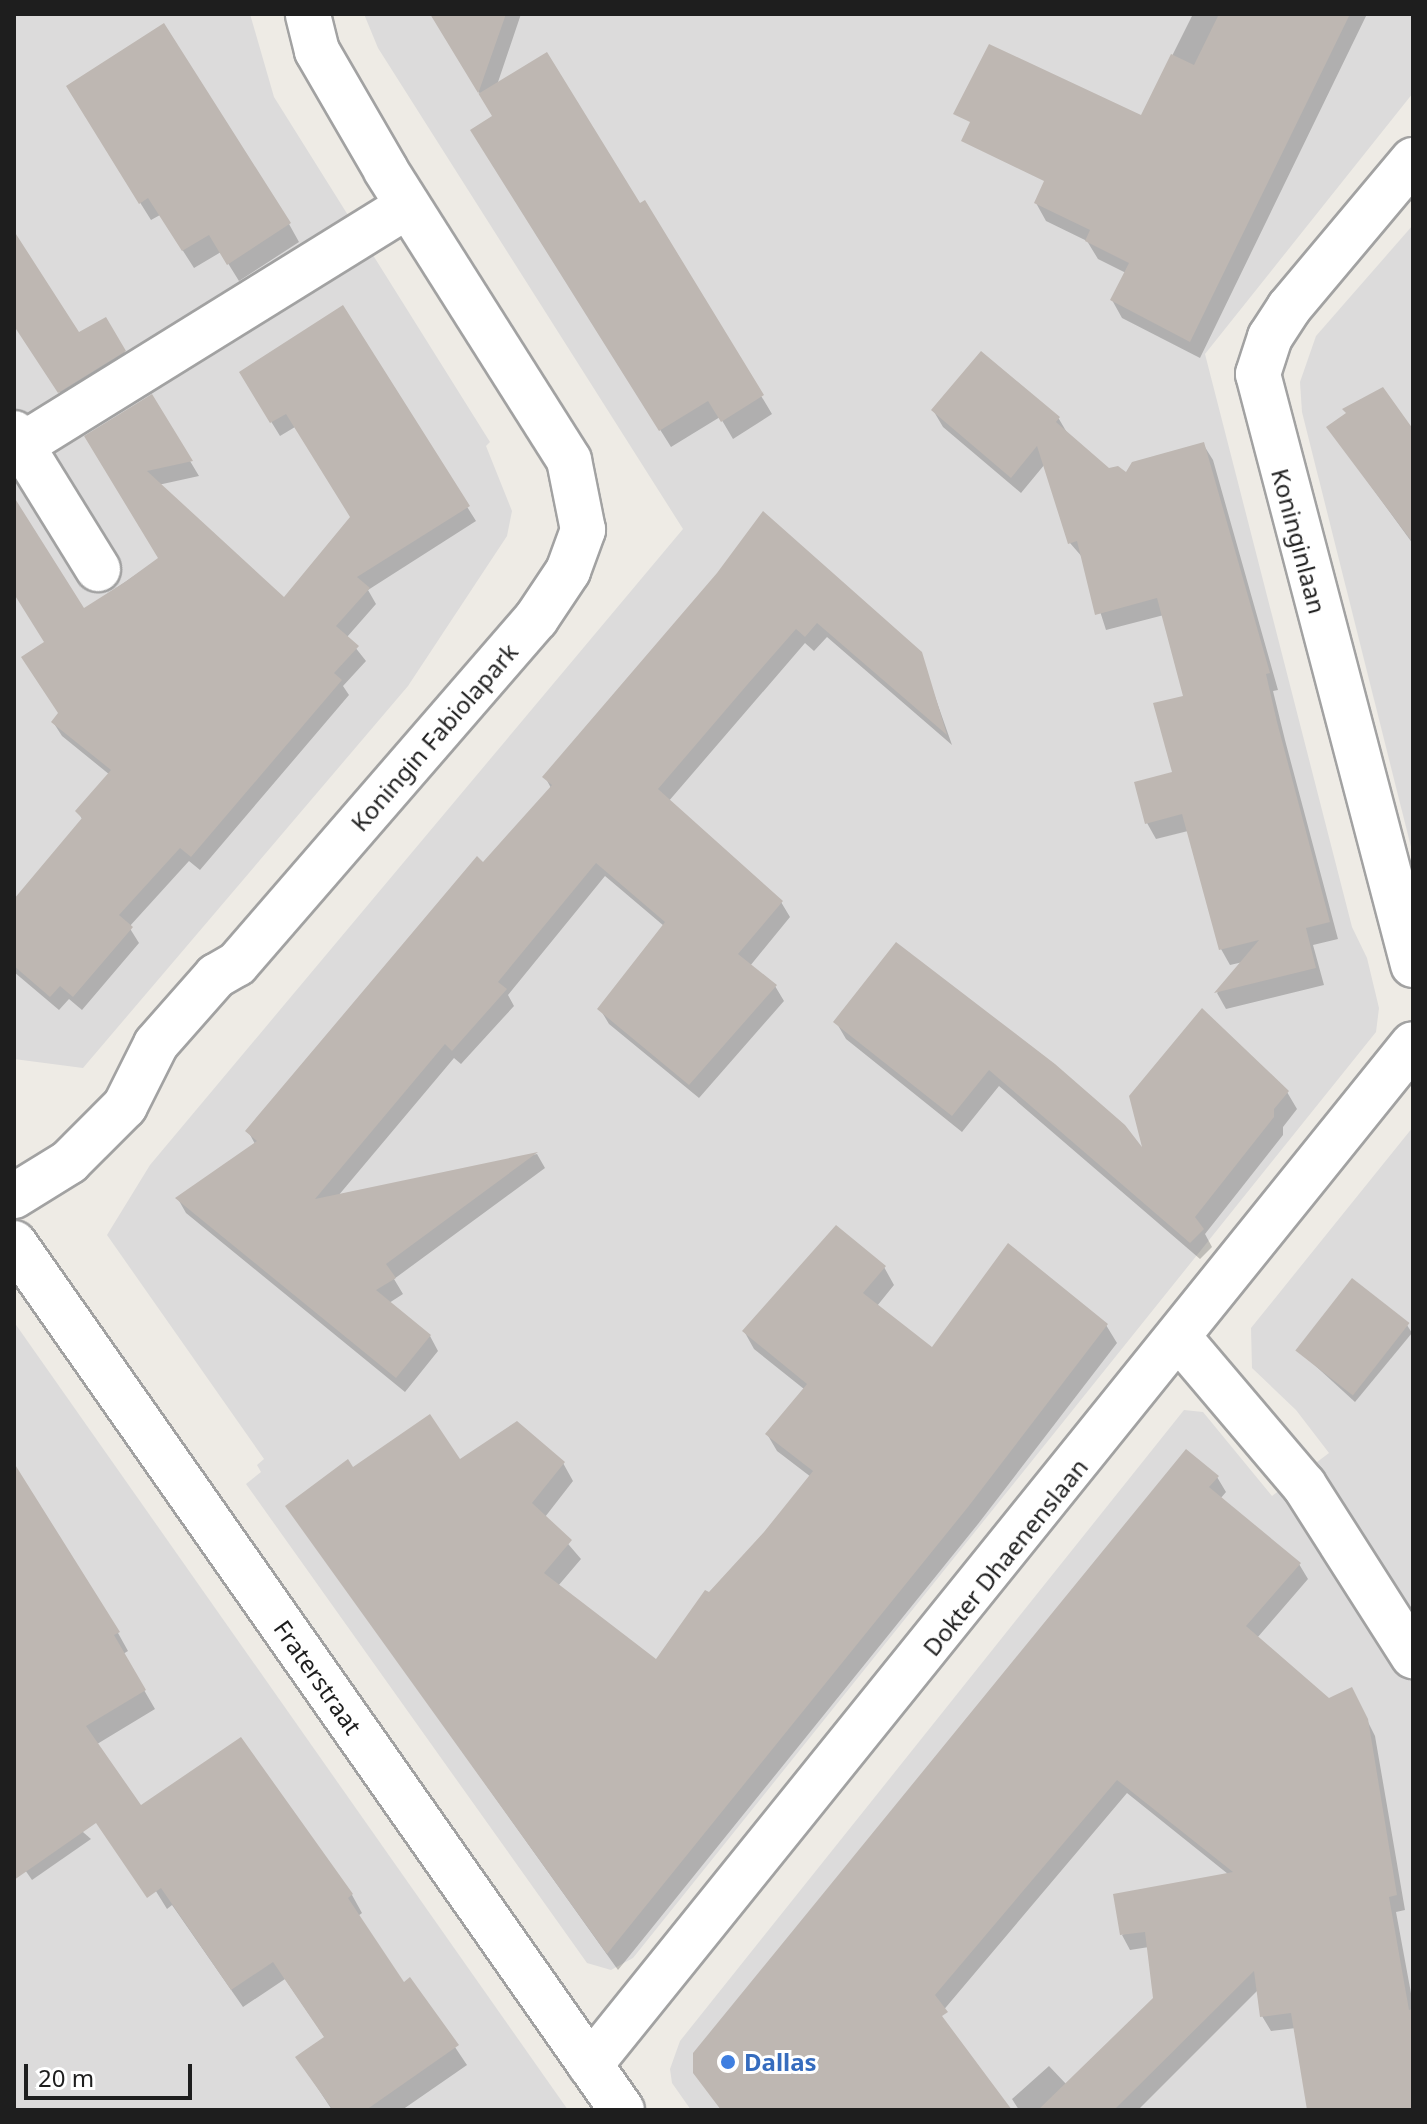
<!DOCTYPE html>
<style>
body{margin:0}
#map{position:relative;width:1427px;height:2124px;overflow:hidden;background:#eeebe5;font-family:"Noto Sans",sans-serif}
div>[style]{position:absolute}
.residential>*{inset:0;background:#dcdbdb}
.shadow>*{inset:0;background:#0003}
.building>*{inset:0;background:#beb7b2;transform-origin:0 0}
.roads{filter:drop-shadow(2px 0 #a2a2a2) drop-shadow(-2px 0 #a2a2a2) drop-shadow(0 2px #a2a2a2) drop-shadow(0 -2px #a2a2a2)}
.minor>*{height:44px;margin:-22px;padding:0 22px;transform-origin:22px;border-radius:22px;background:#fff}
.dots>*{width:22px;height:22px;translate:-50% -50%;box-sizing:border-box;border:4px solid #fff;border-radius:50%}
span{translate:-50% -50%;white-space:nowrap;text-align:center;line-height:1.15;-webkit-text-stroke:6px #fff;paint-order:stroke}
.street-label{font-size:24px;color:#1e1e1e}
.shop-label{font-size:24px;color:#366cbe;font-weight:700}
.left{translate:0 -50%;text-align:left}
.frame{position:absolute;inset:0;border:16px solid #1e1e1e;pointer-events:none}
.scale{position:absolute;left:24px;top:2064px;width:168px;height:36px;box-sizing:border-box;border:4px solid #1e1e1e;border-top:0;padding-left:10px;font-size:24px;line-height:28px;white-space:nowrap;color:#1e1e1e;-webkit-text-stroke:6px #fff;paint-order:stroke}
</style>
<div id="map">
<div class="residential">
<div style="clip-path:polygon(14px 14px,250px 14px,274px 97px,490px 442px,486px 446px,512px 511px,507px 536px,408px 686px,83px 1068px,14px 1059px)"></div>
<div style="clip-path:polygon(364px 14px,1413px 14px,1413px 93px,1205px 354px,1352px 927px,1367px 958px,1379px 1008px,1376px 1032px,633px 1958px,611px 1970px,587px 1963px,246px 1484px,261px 1472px,257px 1465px,264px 1459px,107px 1235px,150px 1165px,683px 529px,378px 48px)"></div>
<div style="clip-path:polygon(1413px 225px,1413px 855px,1302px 412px,1300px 382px,1316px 336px)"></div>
<div style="clip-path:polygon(1413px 1127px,1413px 2110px,691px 2110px,672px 2083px,670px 2069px,680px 2041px,1184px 1410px,1203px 1412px,1272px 1496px,1329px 1453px,1296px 1410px,1252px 1368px,1251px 1328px)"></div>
<div style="clip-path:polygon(14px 1322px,568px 2110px,14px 2110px)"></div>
</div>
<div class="shadow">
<div style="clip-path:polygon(450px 14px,521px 14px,497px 85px,639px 206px,645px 202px,772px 414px,733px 439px,720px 417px,671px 447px,483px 148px,494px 117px,443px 33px)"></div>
<div style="clip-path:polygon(1193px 14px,1367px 14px,1200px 358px,1122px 318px,1112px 300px,1126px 273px,1098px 259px,1087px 241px,1046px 221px,1036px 203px,1136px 128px)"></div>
<div style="clip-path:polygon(79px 105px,289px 224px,299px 242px,239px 281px,221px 252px,194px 268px,160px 215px,151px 220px)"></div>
<div style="clip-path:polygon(14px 233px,78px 335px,105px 319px,129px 360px,65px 401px,14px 321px)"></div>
<div style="clip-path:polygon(342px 308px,476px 521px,368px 590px,376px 604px,347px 637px,366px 661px,343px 686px,349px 695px,200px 870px,189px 861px,129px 927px,139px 943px,82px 1010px,69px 999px,59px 1010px,14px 972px,14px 902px,83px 821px,78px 811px,110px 775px,62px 736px,53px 722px,60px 714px,46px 643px,14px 591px,14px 502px,83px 611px,160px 558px,87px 437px,151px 396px,199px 476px,158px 485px,284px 600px,352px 517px,295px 427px,280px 436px,248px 384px)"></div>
<div style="clip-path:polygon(981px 353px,1059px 419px,1069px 436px,1108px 470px,1126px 475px,1203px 444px,1213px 460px,1278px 690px,1273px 691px,1285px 740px,1338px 939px,1313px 945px,1324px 985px,1226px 1009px,1217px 993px,1243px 962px,1230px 965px,1221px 949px,1188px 831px,1156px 839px,1147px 823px,1174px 774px,1186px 697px,1164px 615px,1106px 630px,1083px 558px,1070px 543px,1045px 464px,1021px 493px,943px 427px,933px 410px)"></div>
<div style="clip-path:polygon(1413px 426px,1413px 544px,1328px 427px)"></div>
<div style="clip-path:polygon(719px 574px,920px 654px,952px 745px,827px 637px,814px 651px,805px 643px,668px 802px,781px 902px,790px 917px,750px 966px,775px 986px,784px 1001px,699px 1098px,609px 1024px,600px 1009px,664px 926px,605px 876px,508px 995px,514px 1006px,461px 1064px,454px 1058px,338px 1196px,537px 1154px,545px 1168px,394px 1279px,403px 1294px,389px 1303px,430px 1336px,438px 1351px,405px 1392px,186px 1213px,178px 1199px,255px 1144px,248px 1131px,551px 788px,545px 777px)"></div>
<div style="clip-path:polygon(897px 945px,1146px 1156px,1287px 1092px,1297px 1109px,1283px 1127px,1283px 1135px,1205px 1234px,1212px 1247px,1200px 1259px,999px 1086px,962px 1132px,846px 1039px,836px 1022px)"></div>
<div style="clip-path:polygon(884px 1267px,894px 1285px,877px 1306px,932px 1350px,1106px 1325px,1117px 1343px,978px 1524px,618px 1970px,288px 1507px,353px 1470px,460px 1462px,563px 1463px,573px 1481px,545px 1517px,581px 1559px,558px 1586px,656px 1662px,811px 1477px,777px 1451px,767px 1434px,804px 1389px,754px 1349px,744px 1331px)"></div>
<div style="clip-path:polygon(1407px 1325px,1412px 1333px,1355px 1402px,1297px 1349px)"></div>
<div style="clip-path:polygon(14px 1465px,118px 1633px,128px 1651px,123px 1654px,155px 1709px,74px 1758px,14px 1623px)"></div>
<div style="clip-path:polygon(1217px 1477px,1226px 1492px,1220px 1499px,1299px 1564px,1308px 1579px,1257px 1638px,1328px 1700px,1359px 1704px,1375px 1736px,1405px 1910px,1396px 1912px,1413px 2004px,1413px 2110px,1321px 2110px,1296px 2028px,1271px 2031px,1262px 2016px,1259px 1989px,1138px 2110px,1019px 2110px,1012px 2099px,1049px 2066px,1067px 2085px,1155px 1999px,1149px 1947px,1130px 1950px,1122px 1935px,1228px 1874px,1127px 1793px,936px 2019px,836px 1908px)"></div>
<div style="clip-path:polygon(14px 1772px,91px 1839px,32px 1880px,14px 1854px)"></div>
<div style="clip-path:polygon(126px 1843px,352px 1895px,362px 1913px,358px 1916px,404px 1984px,410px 1980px,467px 2065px,402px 2110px,332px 2110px,298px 2058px,326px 2039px,285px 1979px,243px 2007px,172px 1905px,167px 1909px)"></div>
</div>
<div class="building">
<div style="clip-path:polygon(430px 14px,506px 14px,478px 94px,547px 52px,640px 203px,645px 200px,764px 395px,721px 422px,708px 401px,659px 431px,470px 130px,492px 116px)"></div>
<div style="clip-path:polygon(1219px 14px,1350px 14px,1190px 342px,1110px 300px,1129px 263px,1085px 241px,1090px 230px,1034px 203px,1044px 181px,961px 141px,970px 122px,953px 114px,989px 44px,1141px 115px,1171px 54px,1194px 65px)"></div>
<div style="clip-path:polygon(164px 23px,291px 223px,227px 265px,209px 235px,182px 251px,148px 198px,139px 204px,66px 86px)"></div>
<div style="clip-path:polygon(14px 231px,79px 332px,106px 317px,126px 351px,58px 393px,14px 326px)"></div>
<div style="clip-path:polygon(343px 305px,470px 506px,357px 577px,370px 588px,336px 626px,359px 646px,334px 673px,342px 680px,191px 857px,180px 848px,119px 915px,133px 927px,73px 997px,60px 986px,50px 997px,14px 966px,14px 899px,82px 818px,75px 811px,111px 770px,51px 722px,58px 713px,21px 657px,44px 642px,14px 594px,14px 497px,84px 608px,125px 582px,158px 558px,84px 436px,152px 394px,193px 461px,147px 471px,284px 597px,350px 517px,286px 414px,270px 423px,239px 372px)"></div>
<div style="clip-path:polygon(981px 351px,1060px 417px,1056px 422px,1109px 468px,1118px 466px,1126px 472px,1132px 462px,1204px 442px,1270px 673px,1266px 674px,1277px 722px,1330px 922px,1306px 928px,1316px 968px,1214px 993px,1259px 940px,1219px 950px,1182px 814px,1145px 824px,1134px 782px,1172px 772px,1153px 703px,1183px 696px,1157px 598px,1095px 615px,1077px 541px,1068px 544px,1037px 446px,1011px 478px,931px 410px)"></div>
<div style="clip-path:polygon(1383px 387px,1413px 429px,1413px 543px,1326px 427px,1346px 413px,1342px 409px)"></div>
<div style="clip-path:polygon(763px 511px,922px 652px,947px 735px,817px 623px,805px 637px,796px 629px,747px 685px,658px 789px,783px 901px,738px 954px,777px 985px,689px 1085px,597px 1009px,665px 922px,596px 863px,498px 982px,507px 989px,452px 1051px,445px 1044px,315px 1199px,538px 1152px,386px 1264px,396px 1278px,376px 1290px,431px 1335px,396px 1378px,175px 1198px,257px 1141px,245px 1131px,477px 856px,483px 862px,552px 785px,542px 777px,717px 573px)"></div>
<div style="clip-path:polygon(896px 942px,1055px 1064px,1125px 1125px,1142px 1147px,1129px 1096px,1202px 1008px,1289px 1091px,1274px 1109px,1274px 1117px,1195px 1217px,1204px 1229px,1190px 1243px,989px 1070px,952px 1116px,833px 1022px)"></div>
<div style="clip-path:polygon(836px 1225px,886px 1266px,863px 1293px,932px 1347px,1008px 1243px,1108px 1324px,968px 1507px,607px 1954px,285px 1506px,348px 1459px,353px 1467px,430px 1414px,460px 1459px,517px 1421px,565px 1462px,532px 1503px,572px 1540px,544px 1573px,656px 1659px,705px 1590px,709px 1592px,764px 1532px,813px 1471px,765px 1434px,807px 1384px,742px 1331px)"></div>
<div style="left:1352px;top:1278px;width:73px;height:92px;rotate:38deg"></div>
<div style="clip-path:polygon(1186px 1449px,1219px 1476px,1209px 1487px,1301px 1563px,1246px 1626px,1329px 1698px,1352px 1687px,1368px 1719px,1397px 1895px,1389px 1897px,1409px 2010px,1413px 2009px,1413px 2110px,1307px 2110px,1291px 2013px,1260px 2017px,1254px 1971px,1114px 2110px,1038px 2110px,1153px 1998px,1145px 1932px,1120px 1935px,1113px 1894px,1233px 1872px,1117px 1780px,935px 1995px,948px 2012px,942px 2016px,1012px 2110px,721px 2110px,693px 2073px,693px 2053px)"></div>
<div style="clip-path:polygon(14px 1463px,120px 1632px,114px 1635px,146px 1690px,86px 1726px,141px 1805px,241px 1737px,353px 1894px,348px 1898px,404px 1982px,410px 1977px,459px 2045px,366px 2110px,333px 2110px,295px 2057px,324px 2037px,273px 1962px,231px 1990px,161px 1888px,147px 1898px,96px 1823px,14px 1880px)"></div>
</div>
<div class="roads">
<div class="minor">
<div style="left:1413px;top:160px;width:193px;rotate:130deg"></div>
<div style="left:1289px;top:308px;width:35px;rotate:123deg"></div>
<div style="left:1270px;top:337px;width:39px;rotate:108deg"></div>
<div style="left:1258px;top:374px;width:611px;rotate:75.3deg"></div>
<div style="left:14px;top:433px;width:160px;rotate:58.3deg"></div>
<div style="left:22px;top:445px;width:453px;rotate:-31.8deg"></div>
<div style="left:14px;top:1196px;width:65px;rotate:-31.7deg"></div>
<div style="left:69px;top:1162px;width:79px;rotate:-45deg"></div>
<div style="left:125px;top:1106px;width:69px;rotate:-63.4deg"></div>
<div style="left:156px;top:1044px;width:91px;rotate:-48.6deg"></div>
<div style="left:216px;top:976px;width:24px;rotate:-30deg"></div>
<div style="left:237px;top:964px;width:457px;rotate:-49.1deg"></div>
<div style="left:536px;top:619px;width:58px;rotate:-56.3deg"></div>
<div style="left:568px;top:571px;width:44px;rotate:-69.9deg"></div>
<div style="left:583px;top:530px;width:71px;rotate:-101.3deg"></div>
<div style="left:569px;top:460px;width:343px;rotate:-122.3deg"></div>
<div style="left:386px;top:170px;width:138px;rotate:-120.1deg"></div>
<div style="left:317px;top:51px;width:38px;rotate:-104deg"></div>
<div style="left:14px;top:1243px;width:1059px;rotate:54.96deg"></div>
<div style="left:1180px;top:1339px;width:192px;rotate:49.7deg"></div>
<div style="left:1304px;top:1485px;width:203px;rotate:57.5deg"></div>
<div style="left:590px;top:2065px;width:1311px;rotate:-51.13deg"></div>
</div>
</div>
<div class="dots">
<div style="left:728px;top:2062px;background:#3f7fe0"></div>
</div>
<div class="street-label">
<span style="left:1299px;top:541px;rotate:75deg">Koninginlaan</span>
<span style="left:434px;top:737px;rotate:-49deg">Koningin Fabiolapark</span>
<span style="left:1005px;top:1557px;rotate:-51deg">Dokter Dhaenenslaan</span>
<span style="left:318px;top:1677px;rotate:55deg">Fraterstraat</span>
</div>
<div class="shop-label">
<span class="left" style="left:744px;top:2062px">Dallas</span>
</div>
<div class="frame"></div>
<div class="scale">20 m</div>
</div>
